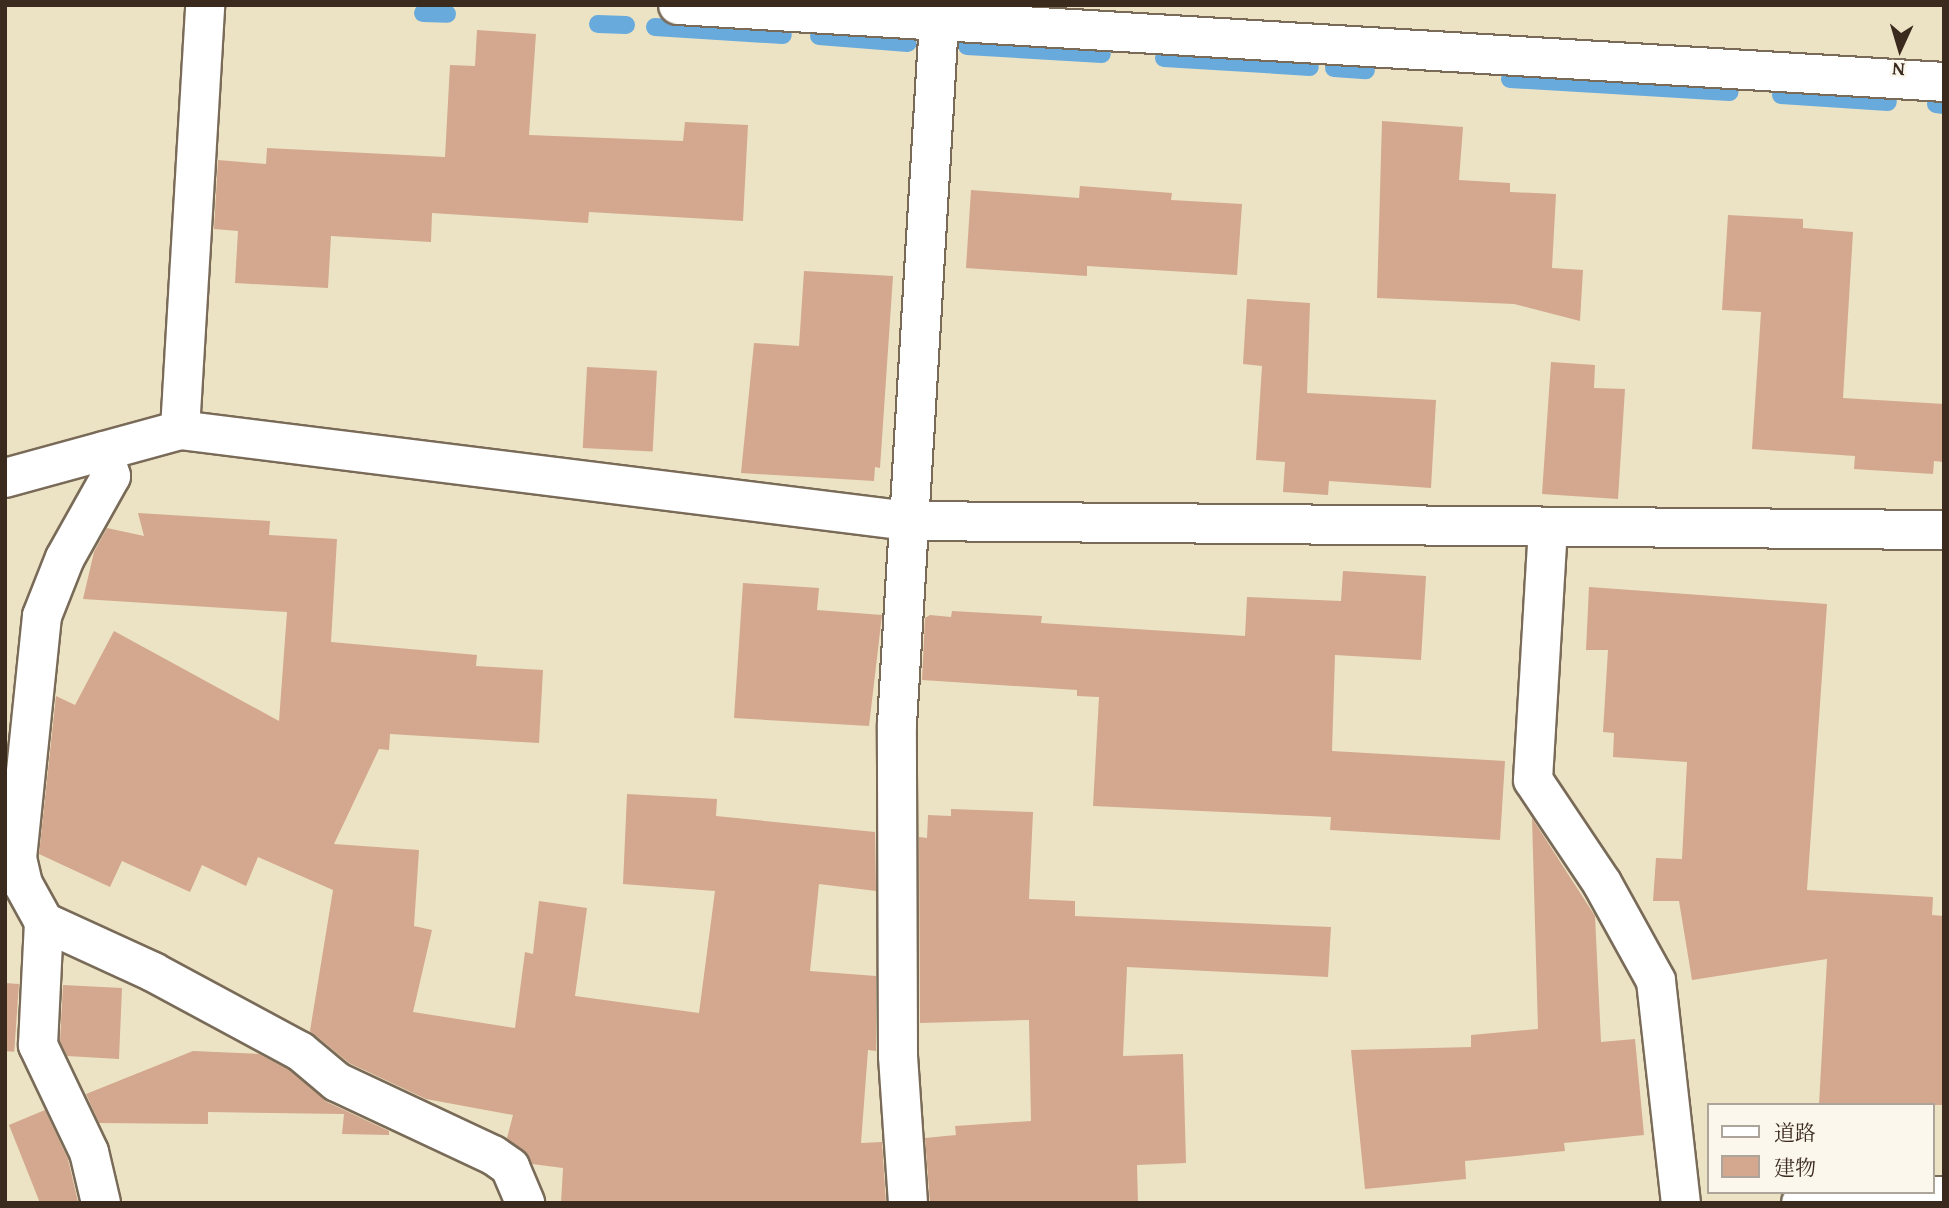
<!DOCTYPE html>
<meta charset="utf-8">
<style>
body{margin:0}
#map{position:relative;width:1949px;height:1208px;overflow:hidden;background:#ece3c4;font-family:"Gentium Book Plus","Noto Serif JP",serif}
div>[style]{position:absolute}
.stream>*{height:18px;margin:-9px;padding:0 9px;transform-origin:9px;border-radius:9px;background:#69aadd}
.building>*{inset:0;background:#d3a88e;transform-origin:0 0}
.roads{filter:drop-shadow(2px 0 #796b58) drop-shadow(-2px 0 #796b58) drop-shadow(0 2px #796b58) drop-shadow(0 -2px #796b58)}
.minor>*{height:38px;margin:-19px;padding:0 19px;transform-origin:19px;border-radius:19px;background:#fff}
.major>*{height:38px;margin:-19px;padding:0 19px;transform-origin:19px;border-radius:19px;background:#fff}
span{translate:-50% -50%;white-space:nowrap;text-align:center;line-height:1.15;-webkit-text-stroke:5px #fbf7ec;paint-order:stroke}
.frame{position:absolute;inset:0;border:7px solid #3b2a1e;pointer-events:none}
.legend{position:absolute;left:1707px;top:1103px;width:228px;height:91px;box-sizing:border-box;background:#fbf7ec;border:2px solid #aea59a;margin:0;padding:9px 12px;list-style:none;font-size:21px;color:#3b2a1e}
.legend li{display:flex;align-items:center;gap:14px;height:35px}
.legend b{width:35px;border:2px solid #aea59a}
.north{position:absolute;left:1865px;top:14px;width:70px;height:70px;-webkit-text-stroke:5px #fbf7ec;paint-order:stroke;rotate:184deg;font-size:19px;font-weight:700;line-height:28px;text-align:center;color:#3b2a1e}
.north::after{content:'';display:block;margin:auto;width:24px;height:32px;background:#3b2a1e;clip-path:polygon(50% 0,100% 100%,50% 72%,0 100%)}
</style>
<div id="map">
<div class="stream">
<div style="left:423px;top:13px;width:24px;rotate:2deg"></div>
<div style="left:598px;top:24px;width:28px;rotate:2deg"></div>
<div style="left:655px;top:27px;width:128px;rotate:3.6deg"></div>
<div style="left:819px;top:36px;width:89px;rotate:4.5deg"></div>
<div style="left:967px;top:46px;width:135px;rotate:3.4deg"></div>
<div style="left:1164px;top:58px;width:146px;rotate:3.5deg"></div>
<div style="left:1334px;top:68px;width:32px;rotate:4deg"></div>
<div style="left:1510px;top:79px;width:220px;rotate:3.4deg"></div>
<div style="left:1781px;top:95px;width:107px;rotate:3.7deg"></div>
<div style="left:1936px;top:104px;width:8px;rotate:7deg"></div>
</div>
<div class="building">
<div style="clip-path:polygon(477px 30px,536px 34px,529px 135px,683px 141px,685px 122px,748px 125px,743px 221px,589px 212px,588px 223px,432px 213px,431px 242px,331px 236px,328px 288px,235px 283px,238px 231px,214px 229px,218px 160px,266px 164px,267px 148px,445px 157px,450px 65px,475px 66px)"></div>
<div style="clip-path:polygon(1382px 121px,1463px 127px,1459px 180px,1510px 183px,1510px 192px,1556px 194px,1552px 268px,1583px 270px,1580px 321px,1514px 304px,1377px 298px)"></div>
<div style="clip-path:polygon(1080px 186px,1172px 193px,1171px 200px,1242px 204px,1237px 275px,1087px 266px,1087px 276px,966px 268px,971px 190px,1079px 198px)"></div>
<div style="clip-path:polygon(1728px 215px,1803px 219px,1803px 228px,1853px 232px,1843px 398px,1944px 404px,1944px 462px,1934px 461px,1933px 474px,1854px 469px,1855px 456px,1752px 449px,1761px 312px,1722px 310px)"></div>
<div style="clip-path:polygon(804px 271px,893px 276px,880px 468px,875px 467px,874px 481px,741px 473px,754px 343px,799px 346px)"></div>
<div style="clip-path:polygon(1247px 299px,1310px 303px,1307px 393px,1436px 400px,1431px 488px,1329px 481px,1328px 495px,1283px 492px,1285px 462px,1256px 460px,1262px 366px,1243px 364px)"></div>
<div style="clip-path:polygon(1551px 362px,1595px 365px,1594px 388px,1625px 389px,1618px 499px,1542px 494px)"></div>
<div style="left:587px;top:367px;width:70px;height:81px;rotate:3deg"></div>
<div style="clip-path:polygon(138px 513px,270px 521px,269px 535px,337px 539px,331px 642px,477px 655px,476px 666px,543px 670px,539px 743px,390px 734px,389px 750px,379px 749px,334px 844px,419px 850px,414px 926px,432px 930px,413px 1012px,515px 1028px,525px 952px,533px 954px,539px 901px,587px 908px,575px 996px,699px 1013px,715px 891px,623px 884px,627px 794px,717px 799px,716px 816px,875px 832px,876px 891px,819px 884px,810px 971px,876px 976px,876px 1051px,868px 1050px,861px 1143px,882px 1142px,886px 1203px,561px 1203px,563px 1168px,532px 1164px,507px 1138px,513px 1115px,426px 1099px,349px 1063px,310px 1031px,333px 890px,258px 857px,246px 886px,202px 865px,190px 892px,122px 861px,110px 887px,39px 854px,56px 696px,75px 705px,114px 631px,279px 721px,287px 612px,83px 599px,94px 552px,107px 528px,144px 536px)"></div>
<div style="clip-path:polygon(1343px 571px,1426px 576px,1421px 660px,1335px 655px,1332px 751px,1505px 761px,1500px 840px,1330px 830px,1331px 817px,1093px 806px,1099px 697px,1077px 696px,1077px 690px,922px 680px,925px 618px,930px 615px,951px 617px,952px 611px,1042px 616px,1041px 623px,1245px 636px,1247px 597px,1341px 601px)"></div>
<div style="clip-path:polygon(743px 583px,819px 588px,817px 610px,882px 615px,869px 726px,734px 718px)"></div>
<div style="clip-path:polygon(1589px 587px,1827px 604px,1807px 890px,1933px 897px,1932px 915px,1944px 916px,1944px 1105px,1819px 1105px,1827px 959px,1692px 980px,1679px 901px,1653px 901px,1656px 858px,1682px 859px,1687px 762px,1613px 757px,1614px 733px,1603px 732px,1608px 650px,1586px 650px)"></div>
<div style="clip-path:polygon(951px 809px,1033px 812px,1029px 899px,1075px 901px,1075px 916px,1331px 927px,1328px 977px,1127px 967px,1123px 1056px,1183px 1054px,1186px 1163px,1137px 1165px,1138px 1203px,930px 1203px,925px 1138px,956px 1135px,955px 1126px,1031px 1121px,1029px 1020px,920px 1023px,919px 837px,927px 838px,928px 815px,951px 816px)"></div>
<div style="clip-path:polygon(1532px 818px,1595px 916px,1601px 1042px,1635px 1039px,1644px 1135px,1564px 1143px,1565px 1151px,1465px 1161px,1466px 1179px,1365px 1189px,1351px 1050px,1471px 1047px,1471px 1035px,1538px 1029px)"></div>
<div style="left:5px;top:983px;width:14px;height:68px;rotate:4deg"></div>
<div style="clip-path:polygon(63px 985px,122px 988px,119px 1059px,67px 1056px,60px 1041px)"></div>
<div style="clip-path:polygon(193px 1051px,259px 1054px,288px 1069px,327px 1102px,389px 1131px,389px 1135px,342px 1134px,344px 1114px,208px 1112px,208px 1124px,99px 1123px,86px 1094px)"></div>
<div style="clip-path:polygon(45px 1110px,68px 1159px,78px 1202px,40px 1203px,9px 1125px)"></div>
</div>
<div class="roads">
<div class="minor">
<div style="left:678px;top:5px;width:1268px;rotate:3.48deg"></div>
<div style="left:180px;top:430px;width:426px;rotate:-86.6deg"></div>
<div style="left:5px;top:478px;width:181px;rotate:-15.3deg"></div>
<div style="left:180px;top:430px;width:735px;rotate:7.12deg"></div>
<div style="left:909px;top:521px;width:1035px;rotate:0.5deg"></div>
<div style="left:1548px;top:527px;width:253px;rotate:93.4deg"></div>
<div style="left:1533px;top:780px;width:124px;rotate:56.2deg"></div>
<div style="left:1602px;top:883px;width:112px;rotate:61.1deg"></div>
<div style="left:1656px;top:981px;width:223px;rotate:83.6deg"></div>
<div style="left:44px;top:922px;width:120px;rotate:24.6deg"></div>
<div style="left:153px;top:972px;width:167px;rotate:28.3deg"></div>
<div style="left:300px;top:1051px;width:48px;rotate:40deg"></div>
<div style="left:337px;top:1082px;width:172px;rotate:25.1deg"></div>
<div style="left:493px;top:1155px;width:21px;rotate:35deg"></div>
<div style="left:510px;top:1167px;width:39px;rotate:67deg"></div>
<div style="left:101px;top:1203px;width:52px;rotate:-103.2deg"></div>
<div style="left:89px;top:1152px;width:119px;rotate:-115.5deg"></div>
<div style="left:38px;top:1045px;width:123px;rotate:-87.2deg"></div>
<div style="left:44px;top:922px;width:43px;rotate:-118.9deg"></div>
<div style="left:23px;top:884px;width:27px;rotate:-103deg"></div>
<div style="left:17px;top:858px;width:243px;rotate:-84.1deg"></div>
<div style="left:42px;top:616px;width:62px;rotate:-68.4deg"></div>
<div style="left:65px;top:558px;width:94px;rotate:-60.7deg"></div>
<div style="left:111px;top:476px;width:26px;rotate:-108deg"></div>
<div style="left:908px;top:1203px;width:147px;rotate:-93.9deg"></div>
<div style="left:898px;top:1056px;width:332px;rotate:-90.2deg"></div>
<div style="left:897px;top:724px;width:720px;rotate:-86.58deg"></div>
</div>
<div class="major">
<div style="left:1801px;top:1203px;width:143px;rotate:-2.8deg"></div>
</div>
</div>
<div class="frame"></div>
<ul class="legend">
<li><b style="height:9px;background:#fff"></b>道路</li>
<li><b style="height:19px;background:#d3a88e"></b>建物</li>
</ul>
<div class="north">N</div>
</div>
